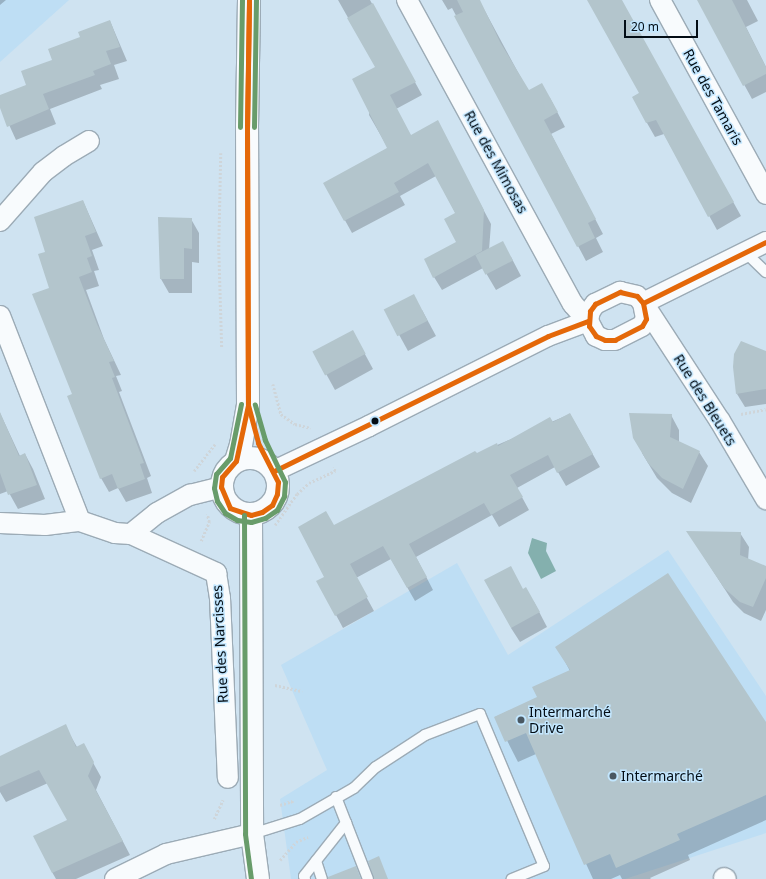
<!DOCTYPE html>
<meta charset="utf-8">
<style>
body{margin:0}
#map{position:relative;width:766px;height:879px;overflow:hidden;background:#cfe3f1;font-family:"Noto Sans",sans-serif}
div>[style]{position:absolute}
.built>*{inset:0;background:#bedef4}
.water>*{inset:0;background:#84b0ae}
.shadow>*{inset:0;background:#0003}
.building>*{inset:0;background:#b3c5cc;transform-origin:0 0}
.path>*{height:2.5px;margin-top:-1.25px;transform-origin:0;background:repeating-linear-gradient(90deg,#cfd5d9 0 2px,transparent 0 4px)}
.roads{filter:drop-shadow(1px 0 #9cabb6) drop-shadow(-1px 0 #9cabb6) drop-shadow(0 1px #9cabb6) drop-shadow(0 -1px #9cabb6)}
.lane>*{height:10px;margin:-5px;padding:0 5px;transform-origin:5px;border-radius:5px;background:#f8fbfd}
.street>*{height:20px;margin:-10px;padding:0 10px;transform-origin:10px;border-radius:10px;background:#f8fbfd}
.secondary>*{height:22px;margin:-11px;padding:0 11px;transform-origin:11px;border-radius:11px;background:#f8fbfd}
.secondary>.ring{margin:-11px;padding:0;box-sizing:content-box;background:none;border:22px solid #f8fbfd;border-radius:50%}
.bus-1>*{height:5px;margin:-2.5px;padding:0 2.5px;transform-origin:2.5px;border-radius:2.5px;background:#e46809}
.bus-2>*{height:5px;margin:-2.5px;padding:0 2.5px;transform-origin:2.5px;border-radius:2.5px;background:#689c6a}
.dots>*{width:11px;height:11px;translate:-50% -50%;box-sizing:border-box;border:2px solid #c2e6fe;border-radius:50%}
span{translate:-50% -50%;white-space:nowrap;text-align:center;line-height:1.15;-webkit-text-stroke:3px #c2e6fe;paint-order:stroke}
.street-label{font-size:14px;color:#030d15}
.poi-label{font-size:14px;color:#030d15}
.left{translate:0 -50%;text-align:left}
.scale{position:absolute;left:624px;top:20px;width:74px;height:18px;box-sizing:border-box;border:2px solid #030d15;border-top:0;padding-left:5px;font-size:12px;line-height:14px;white-space:nowrap;color:#030d15;-webkit-text-stroke:3px #c2e6fe;paint-order:stroke}
</style>
<div id="map">
<div class="built">
<div style="clip-path:polygon(0 0,69px 0,0 62px)"></div>
<div style="clip-path:polygon(668px 550px,766px 696px,766px 833px,625px 879px,291px 879px,280px 799px,327px 770px,281px 665px,457px 563px,508px 655px)"></div>
</div>
<div class="water">
<div style="clip-path:polygon(532px 538px,547px 543px,546px 551px,556px 571px,541px 579px,528px 553px)"></div>
</div>
<div class="shadow">
<div style="clip-path:polygon(0 0,6px 0,0 5px)"></div>
<div style="clip-path:polygon(338px 0,370px 0,422px 95px,396px 109px,411px 136px,437px 122px,491px 224px,489px 250px,511px 257px,521px 276px,496px 290px,483px 268px,442px 290px,434px 277px,458px 242px,456px 214px,436px 176px,400px 196px,405px 205px,352px 233px,325px 184px,388px 148px,369px 115px,376px 67px)"></div>
<div style="clip-path:polygon(442px 0,479px 0,528px 91px,550px 98px,565px 127px,551px 134px,603px 234px,596px 238px,603px 252px,586px 261px,452px 8px,448px 10px)"></div>
<div style="clip-path:polygon(589px 0,621px 0,741px 216px,717px 230px,664px 134px,655px 137px,647px 123px,633px 97px,640px 93px)"></div>
<div style="clip-path:polygon(698px 0,747px 0,758px 21px,746px 27px,766px 67px,766px 92px,752px 99px)"></div>
<div style="clip-path:polygon(110px 21px,127px 61px,114px 65px,119px 79px,100px 85px,102px 89px,50px 109px,56px 124px,16px 140px,0 105px,0 96px,28px 85px,81px 38px)"></div>
<div style="clip-path:polygon(83px 201px,103px 246px,92px 250px,99px 270px,94px 271px,99px 286px,86px 290px,104px 339px,121px 375px,116px 376px,122px 391px,119px 392px,151px 476px,147px 478px,152px 493px,126px 502px,118px 488px,109px 492px,101px 478px,73px 395px,51px 288px,47px 252px)"></div>
<div style="clip-path:polygon(191px 219px,199px 233px,199px 263px,192px 262px,192px 293px,169px 293px,161px 279px)"></div>
<div style="clip-path:polygon(422px 310px,436px 336px,408px 351px,386px 311px)"></div>
<div style="clip-path:polygon(360px 345px,373px 369px,335px 390px,314px 352px)"></div>
<div style="clip-path:polygon(766px 352px,766px 404px,745px 407px,737px 394px)"></div>
<div style="clip-path:polygon(0 413px,20px 456px,25px 454px,33px 469px,45px 499px,18px 509px,8px 491px,0 494px)"></div>
<div style="clip-path:polygon(570px 414px,600px 467px,566px 486px,555px 467px,517px 488px,529px 510px,499px 527px,492px 515px,416px 557px,433px 590px,415px 601px,391px 559px,356px 578px,374px 611px,343px 628px,336px 615px,326px 577px,334px 526px,476px 454px)"></div>
<div style="clip-path:polygon(671px 415px,679px 430px,679px 442px,699px 452px,708px 466px,691px 503px,672px 493px,657px 478px,642px 453px)"></div>
<div style="clip-path:polygon(688px 532px,740px 533px,749px 547px,748px 560px,766px 567px,766px 610px,761px 621px,744px 613px,733px 602px)"></div>
<div style="clip-path:polygon(523px 590px,534px 602px,547px 627px,520px 642px,511px 628px)"></div>
<div style="clip-path:polygon(560px 652px,766px 723px,766px 820px,688px 855px,690px 860px,650px 878px,651px 879px,622px 879px,620px 875px,611px 879px,593px 879px,536px 754px,518px 762px,495px 717px,538px 698px,570px 671px)"></div>
<div style="clip-path:polygon(65px 726px,77px 747px,91px 759px,101px 777px,96px 790px,130px 855px,76px 879px,56px 879px,52px 872px,68px 820px,48px 783px,6px 802px,0 792px,0 757px)"></div>
</div>
<div class="building">
<div style="clip-path:polygon(457px 0,480px 0,500px 42px,529px 90px,542px 83px,558px 112px,544px 120px,596px 219px,588px 223px,595px 238px,577px 247px,454px 16px,463px 12px)"></div>
<div style="clip-path:polygon(587px 0,622px 0,734px 202px,708px 217px,656px 120px,646px 123px,632px 97px,639px 93px)"></div>
<div style="clip-path:polygon(697px 0,732px 0,766px 67px,766px 74px,743px 86px)"></div>
<div style="clip-path:polygon(373px 3px,416px 82px,390px 95px,411px 135px,438px 120px,484px 210px,482px 251px,433px 278px,424px 259px,456px 242px,444px 219px,455px 213px,428px 163px,394px 183px,399px 192px,344px 221px,323px 183px,387px 148px,352px 79px,375px 67px,347px 18px)"></div>
<div style="clip-path:polygon(110px 20px,120px 47px,106px 51px,111px 64px,93px 71px,95px 75px,43px 94px,49px 109px,7px 127px,0 108px,0 95px,26px 85px,21px 71px,52px 60px,48px 49px,80px 37px,78px 32px)"></div>
<div style="clip-path:polygon(83px 200px,96px 232px,85px 236px,92px 256px,87px 258px,92px 272px,79px 277px,97px 324px,114px 361px,109px 362px,115px 377px,112px 378px,144px 463px,140px 464px,145px 479px,118px 489px,112px 474px,100px 479px,67px 396px,72px 394px,32px 294px,49px 288px,38px 254px,45px 252px,34px 217px)"></div>
<div style="clip-path:polygon(158px 217px,192px 218px,192px 249px,184px 248px,184px 279px,160px 279px)"></div>
<div style="left:503px;top:241px;width:22px;height:31px;rotate:63deg"></div>
<div style="left:414px;top:294px;width:30px;height:34px;rotate:63deg"></div>
<div style="left:353px;top:330px;width:27px;height:46px;rotate:62deg"></div>
<div style="clip-path:polygon(741px 341px,766px 351px,766px 389px,736px 394px,733px 367px,734px 354px)"></div>
<div style="clip-path:polygon(0 412px,19px 456px,25px 453px,37px 485px,8px 495px,0 473px)"></div>
<div style="clip-path:polygon(570px 413px,593px 454px,557px 473px,548px 455px,510px 475px,523px 497px,491px 515px,484px 503px,409px 544px,427px 577px,407px 588px,383px 546px,350px 564px,368px 597px,335px 616px,316px 581px,324px 577px,298px 527px,326px 511px,334px 525px,475px 451px,477px 453px,497px 443px,498px 446px,550px 417px,553px 422px)"></div>
<div style="clip-path:polygon(629px 413px,672px 414px,670px 437px,700px 451px,683px 489px,662px 478px,648px 463px,633px 438px)"></div>
<div style="clip-path:polygon(686px 531px,741px 532px,740px 555px,766px 566px,766px 578px,753px 607px,740px 602px,724px 588px)"></div>
<div style="clip-path:polygon(511px 566px,523px 589px,526px 587px,540px 612px,511px 628px,484px 580px)"></div>
<div style="clip-path:polygon(668px 573px,766px 722px,766px 795px,677px 834px,680px 840px,616px 868px,610px 854px,584px 865px,526px 733px,505px 742px,494px 717px,537px 697px,532px 687px,570px 670px,555px 647px)"></div>
<div style="clip-path:polygon(66px 724px,76px 747px,84px 743px,94px 762px,88px 776px,123px 841px,52px 873px,33px 836px,67px 820px,39px 770px,0 787px,0 756px)"></div>
<div style="clip-path:polygon(379px 856px,388px 879px,374px 879px,368px 861px)"></div>
<div style="clip-path:polygon(356px 866px,361px 879px,328px 879px,328px 877px)"></div>
</div>
<div class="path">
<div style="left:221px;top:153px;width:96px;rotate:91.2deg"></div>
<div style="left:219px;top:249px;width:99px;rotate:88.3deg"></div>
<div style="left:273px;top:384px;width:31px;rotate:75deg"></div>
<div style="left:281px;top:414px;width:17px;rotate:36deg"></div>
<div style="left:295px;top:424px;width:16px;rotate:14deg"></div>
<div style="left:741px;top:414px;width:25px;rotate:-11deg"></div>
<div style="left:194px;top:471px;width:34px;rotate:-52deg"></div>
<div style="left:275px;top:525px;width:38px;rotate:-55deg"></div>
<div style="left:297px;top:494px;width:16px;rotate:-43deg"></div>
<div style="left:309px;top:483px;width:29px;rotate:-25deg"></div>
<div style="left:335px;top:471px;width:4px;rotate:-117deg"></div>
<div style="left:201px;top:541px;width:21px;rotate:-67deg"></div>
<div style="left:209px;top:522px;width:8px;rotate:-104deg"></div>
<div style="left:275px;top:685px;width:28px;rotate:13deg"></div>
<div style="left:280px;top:805px;width:13px;rotate:-18deg"></div>
<div style="left:292px;top:801px;width:2px;rotate:63deg"></div>
<div style="left:214px;top:819px;width:21px;rotate:-65deg"></div>
<div style="left:280px;top:860px;width:24px;rotate:-48deg"></div>
<div style="left:296px;top:842px;width:13px;rotate:-23deg"></div>
</div>
<div class="roads">
<div class="lane">
<div style="left:745px;top:252px;width:29px;rotate:44deg"></div>
<div style="left:336px;top:797px;width:88px;rotate:68.7deg"></div>
<div style="left:252px;top:834px;width:50px;rotate:-17.4deg"></div>
<div style="left:300px;top:819px;width:62px;rotate:-29.9deg"></div>
<div style="left:354px;top:788px;width:30px;rotate:-44deg"></div>
<div style="left:376px;top:767px;width:59px;rotate:-33.1deg"></div>
<div style="left:425px;top:735px;width:59px;rotate:-20.9deg"></div>
<div style="left:480px;top:714px;width:165px;rotate:67.2deg"></div>
<div style="left:544px;top:866px;width:35px;rotate:158deg"></div>
<div style="left:316px;top:861px;width:19px;rotate:72deg"></div>
<div style="left:305px;top:879px;width:3px;rotate:-108deg"></div>
<div style="left:304px;top:876px;width:68px;rotate:-51.6deg"></div>
</div>
<div class="street">
<div style="left:407px;top:0;width:346px;rotate:61.4deg"></div>
<div style="left:573px;top:304px;width:23px;rotate:49deg"></div>
<div style="left:660px;top:0;width:221px;rotate:61.3deg"></div>
<div style="left:0;top:221px;width:65px;rotate:-48.7deg"></div>
<div style="left:43px;top:172px;width:26px;rotate:-37deg"></div>
<div style="left:64px;top:156px;width:29px;rotate:-31deg"></div>
<div style="left:643px;top:303px;width:16px;rotate:79deg"></div>
<div style="left:646px;top:319px;width:8px;rotate:120deg"></div>
<div style="left:642px;top:326px;width:30px;rotate:153deg"></div>
<div style="left:615px;top:340px;width:10px;rotate:180deg"></div>
<div style="left:605px;top:340px;width:10px;rotate:-156deg"></div>
<div style="left:596px;top:336px;width:17px;rotate:-118deg"></div>
<div style="left:588px;top:321px;width:10px;rotate:-79deg"></div>
<div style="left:590px;top:311px;width:9px;rotate:-54deg"></div>
<div style="left:595px;top:304px;width:28px;rotate:-26deg"></div>
<div style="left:620px;top:292px;width:17px;rotate:13deg"></div>
<div style="left:637px;top:296px;width:9px;rotate:49deg"></div>
<div style="left:643px;top:303px;width:141px;rotate:56.9deg"></div>
<div style="left:720px;top:421px;width:91px;rotate:59.5deg"></div>
<div style="left:643px;top:303px;width:137px;rotate:-26.4deg"></div>
<div style="left:0;top:316px;width:220px;rotate:68.7deg"></div>
<div style="left:274px;top:471px;width:105px;rotate:-25.3deg"></div>
<div style="left:369px;top:426px;width:200px;rotate:-26.7deg"></div>
<div style="left:548px;top:336px;width:43px;rotate:-20.6deg"></div>
<div style="left:0;top:523px;width:45px;rotate:2.5deg"></div>
<div style="left:45px;top:525px;width:35px;rotate:-7deg"></div>
<div style="left:80px;top:521px;width:37px;rotate:19deg"></div>
<div style="left:115px;top:533px;width:16px;rotate:4deg"></div>
<div style="left:131px;top:534px;width:33px;rotate:-39deg"></div>
<div style="left:157px;top:513px;width:38px;rotate:-29deg"></div>
<div style="left:190px;top:495px;width:32px;rotate:-14deg"></div>
<div style="left:131px;top:534px;width:94px;rotate:24.6deg"></div>
<div style="left:216px;top:573px;width:25px;rotate:81deg"></div>
<div style="left:220px;top:598px;width:180px;rotate:87.5deg"></div>
<div style="left:724px;top:878px;width:2px;rotate:27deg"></div>
<div style="left:115px;top:879px;width:57px;rotate:-26.1deg"></div>
<div style="left:166px;top:854px;width:88px;rotate:-13.1deg"></div>
</div>
<div class="secondary">
<div class="ring" style="left:222px;top:458px;width:34px;height:34px"></div>
<div style="left:236px;top:461px;width:17px;rotate:-73deg"></div>
<div style="left:241px;top:445px;width:41px;rotate:-80.1deg"></div>
<div style="left:248px;top:405px;width:278px;rotate:-90.2deg"></div>
<div style="left:247px;top:127px;width:127px;rotate:-89.1deg"></div>
<div style="left:251px;top:515px;width:319px;rotate:89.8deg"></div>
<div style="left:252px;top:834px;width:45px;rotate:82.4deg"></div>
</div>
</div>
<div class="bus-1">
<div style="left:249px;top:0;width:5px;rotate:90deg"></div>
<div style="left:249px;top:5px;width:122px;rotate:90.9deg"></div>
<div style="left:247px;top:127px;width:127px;rotate:-89.1deg"></div>
<div style="left:247px;top:127px;width:278px;rotate:89.8deg"></div>
<div style="left:247px;top:127px;width:278px;rotate:89.8deg"></div>
<div style="left:620px;top:292px;width:17px;rotate:13deg"></div>
<div style="left:637px;top:296px;width:9px;rotate:49deg"></div>
<div style="left:643px;top:303px;width:16px;rotate:79deg"></div>
<div style="left:646px;top:319px;width:8px;rotate:120deg"></div>
<div style="left:642px;top:326px;width:30px;rotate:153deg"></div>
<div style="left:615px;top:340px;width:10px;rotate:180deg"></div>
<div style="left:605px;top:340px;width:10px;rotate:-156deg"></div>
<div style="left:596px;top:336px;width:12px;rotate:-125deg"></div>
<div style="left:589px;top:326px;width:15px;rotate:-86deg"></div>
<div style="left:590px;top:311px;width:9px;rotate:-54deg"></div>
<div style="left:595px;top:304px;width:28px;rotate:-26deg"></div>
<div style="left:643px;top:303px;width:137px;rotate:-26.4deg"></div>
<div style="left:248px;top:405px;width:39px;rotate:75deg"></div>
<div style="left:258px;top:443px;width:44px;rotate:62.9deg"></div>
<div style="left:278px;top:482px;width:12px;rotate:95deg"></div>
<div style="left:277px;top:494px;width:12px;rotate:114deg"></div>
<div style="left:272px;top:505px;width:12px;rotate:145deg"></div>
<div style="left:262px;top:512px;width:11px;rotate:165deg"></div>
<div style="left:251px;top:515px;width:22px;rotate:-162deg"></div>
<div style="left:230px;top:508px;width:23px;rotate:-113deg"></div>
<div style="left:221px;top:487px;width:10px;rotate:-84deg"></div>
<div style="left:222px;top:477px;width:21px;rotate:-49deg"></div>
<div style="left:236px;top:461px;width:57px;rotate:-77.9deg"></div>
<div style="left:274px;top:471px;width:305px;rotate:-26.2deg"></div>
<div style="left:548px;top:336px;width:43px;rotate:-20.6deg"></div>
</div>
<div class="bus-2">
<div style="left:240px;top:127px;width:127px;rotate:-89.1deg"></div>
<div style="left:254px;top:127px;width:127px;rotate:-89.1deg"></div>
<div style="left:241px;top:404px;width:55px;rotate:101.5deg"></div>
<div style="left:230px;top:458px;width:21px;rotate:131deg"></div>
<div style="left:216px;top:474px;width:14px;rotate:98deg"></div>
<div style="left:214px;top:488px;width:13px;rotate:77deg"></div>
<div style="left:217px;top:501px;width:14px;rotate:56deg"></div>
<div style="left:225px;top:513px;width:14px;rotate:30deg"></div>
<div style="left:237px;top:520px;width:14px;rotate:8deg"></div>
<div style="left:251px;top:522px;width:15px;rotate:-16deg"></div>
<div style="left:265px;top:518px;width:14px;rotate:-34deg"></div>
<div style="left:277px;top:510px;width:16px;rotate:-63deg"></div>
<div style="left:284px;top:496px;width:14px;rotate:-86deg"></div>
<div style="left:285px;top:482px;width:47px;rotate:-115.5deg"></div>
<div style="left:265px;top:440px;width:37px;rotate:-106deg"></div>
<div style="left:244px;top:515px;width:319px;rotate:89.8deg"></div>
<div style="left:245px;top:834px;width:45px;rotate:82.4deg"></div>
</div>
<div class="dots">
<div style="left:375px;top:421px;background:#030d15"></div>
<div style="left:521px;top:720px;background:#4a5862"></div>
<div style="left:613px;top:776px;background:#4a5862"></div>
</div>
<div class="street-label">
<span style="left:713px;top:97px;rotate:61deg">Rue des Tamaris</span>
<span style="left:496px;top:162px;rotate:61deg">Rue des Mimosas</span>
<span style="left:705px;top:400px;rotate:58deg">Rue des Bleuets</span>
<span style="left:220px;top:644px;rotate:-93deg">Rue des Narcisses</span>
</div>
<div class="poi-label">
<span class="left" style="left:529px;top:720px">Intermarché<br>Drive</span>
<span class="left" style="left:621px;top:776px">Intermarché</span>
</div>
<div class="scale">20 m</div>
</div>
